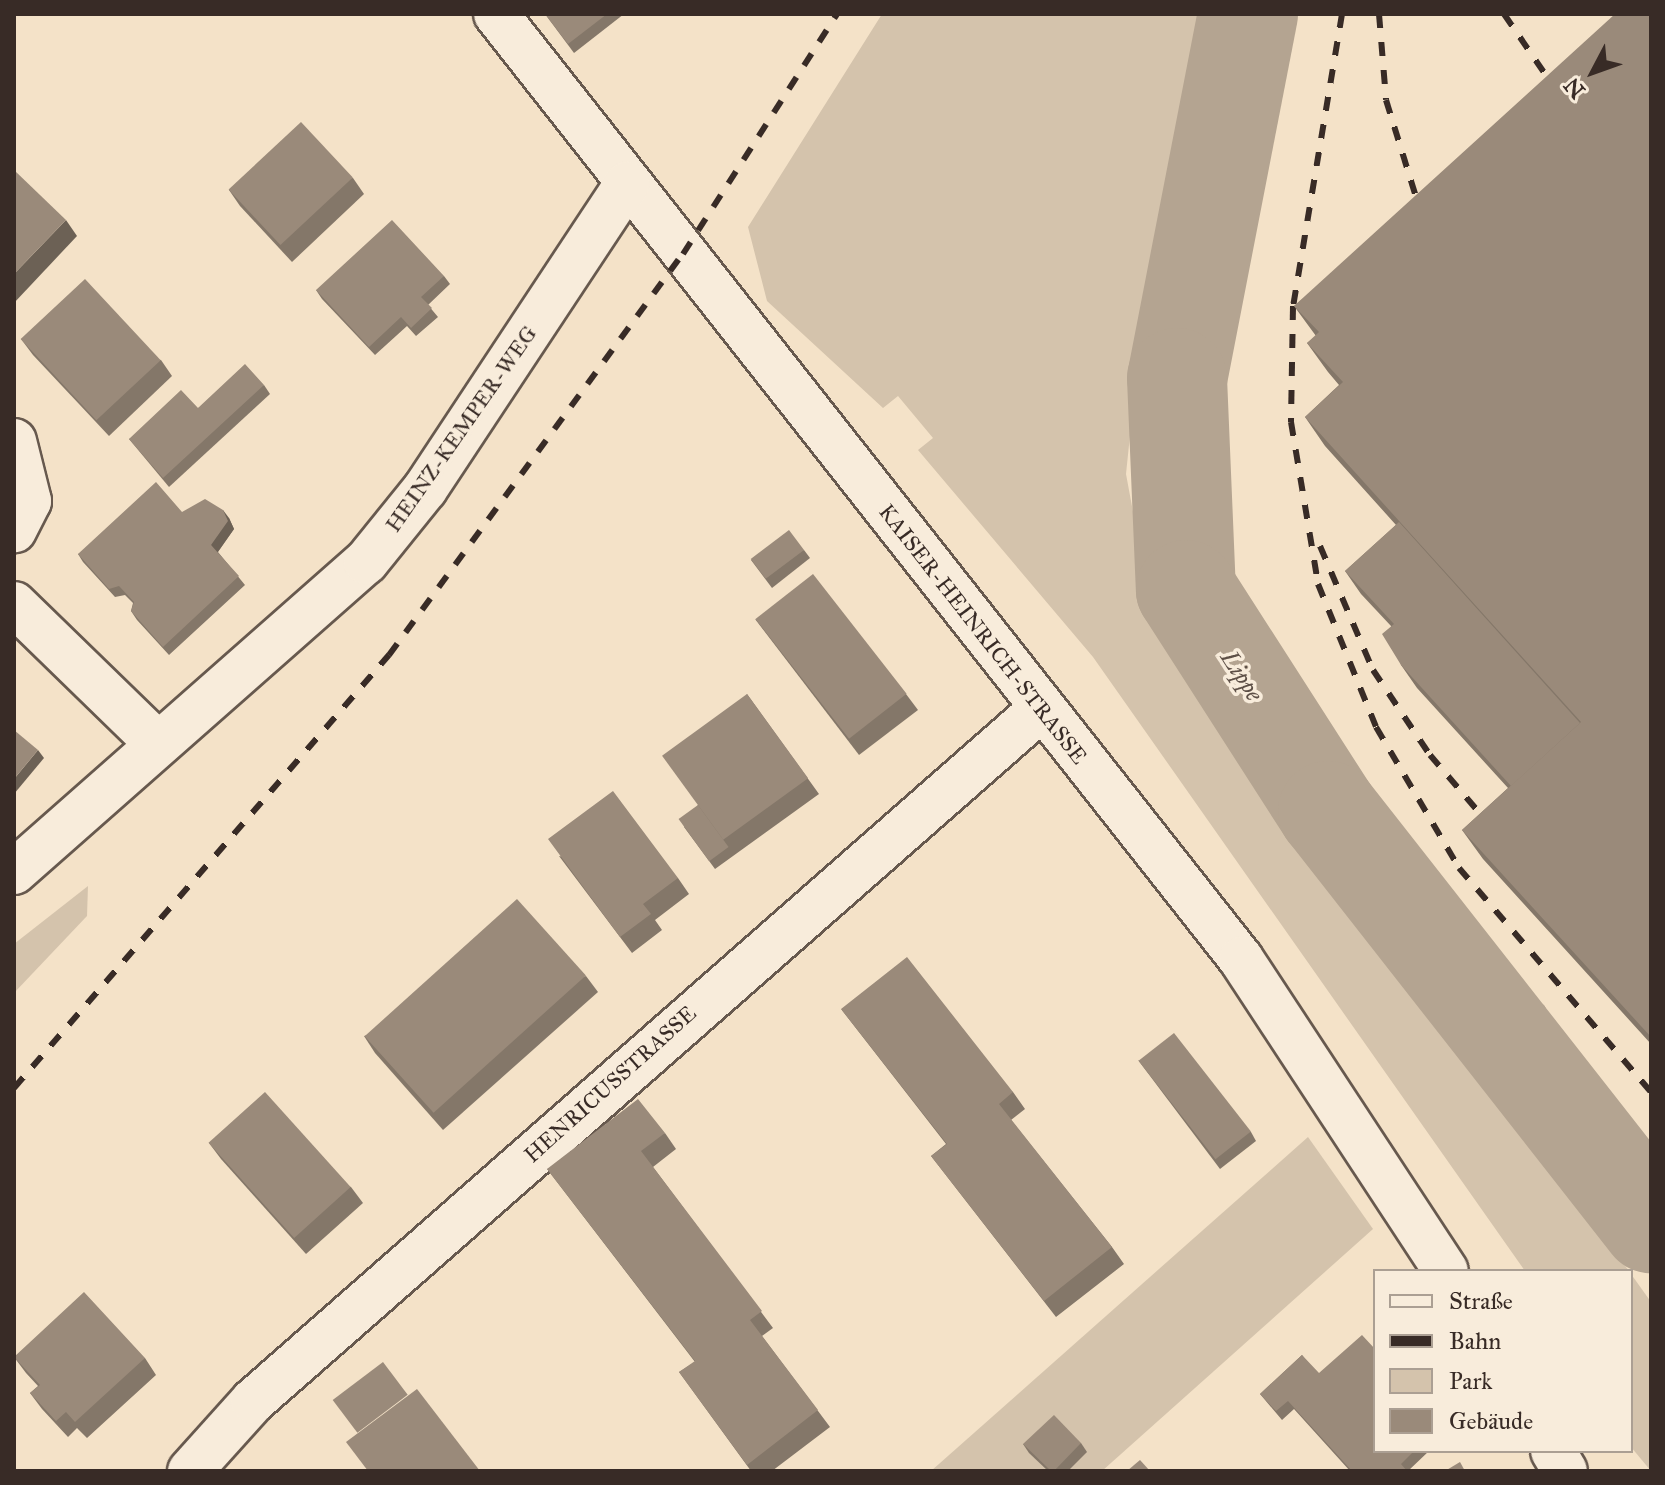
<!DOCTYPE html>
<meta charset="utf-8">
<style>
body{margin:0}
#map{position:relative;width:1665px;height:1485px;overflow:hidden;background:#f4e2c8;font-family:"IM FELL Great Primer",serif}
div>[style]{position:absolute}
.green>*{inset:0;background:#d4c3ac}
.stream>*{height:16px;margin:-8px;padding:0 8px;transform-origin:8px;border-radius:8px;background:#b4a491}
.river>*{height:100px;margin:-50px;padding:0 50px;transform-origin:50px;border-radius:50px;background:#b4a491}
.roads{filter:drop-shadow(2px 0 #67594e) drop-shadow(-2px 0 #67594e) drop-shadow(0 2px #67594e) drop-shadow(0 -2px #67594e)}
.minor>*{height:44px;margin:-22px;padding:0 22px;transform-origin:22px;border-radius:22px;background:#f8ecdb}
.rail>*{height:6px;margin-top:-3px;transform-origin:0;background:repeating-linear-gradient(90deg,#382b26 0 14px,transparent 0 28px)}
.wall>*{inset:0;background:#847769}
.shaded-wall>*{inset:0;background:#6c6155}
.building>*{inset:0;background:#9a8a7a;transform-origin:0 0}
span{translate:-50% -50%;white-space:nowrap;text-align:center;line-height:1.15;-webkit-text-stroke:7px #f8ecdb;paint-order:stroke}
.street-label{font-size:22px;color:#382b26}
.water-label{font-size:24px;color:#5d4f46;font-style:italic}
.frame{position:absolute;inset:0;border:16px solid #382b26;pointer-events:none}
.legend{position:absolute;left:1373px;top:1269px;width:260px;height:184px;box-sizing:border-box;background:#f8ecdb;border:2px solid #ab9f93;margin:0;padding:10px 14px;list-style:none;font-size:24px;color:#382b26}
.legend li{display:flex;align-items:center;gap:16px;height:40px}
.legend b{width:40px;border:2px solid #ab9f93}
.north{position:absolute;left:1553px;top:32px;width:80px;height:80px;-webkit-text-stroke:6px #f8ecdb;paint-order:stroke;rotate:229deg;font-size:22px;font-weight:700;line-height:32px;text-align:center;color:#382b26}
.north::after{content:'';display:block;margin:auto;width:28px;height:36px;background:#382b26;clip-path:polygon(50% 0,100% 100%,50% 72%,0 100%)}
</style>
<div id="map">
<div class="green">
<div style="clip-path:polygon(882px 14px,1213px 14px,1202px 100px,1141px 329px,1126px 474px,1144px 571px,1201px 701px,1629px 1271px,1525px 1271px,1093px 657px,918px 450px,933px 438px,898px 396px,883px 408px,767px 301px,748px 227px)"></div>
<div style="clip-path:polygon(88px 886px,87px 916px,14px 993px,14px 944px)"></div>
<div style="clip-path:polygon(1308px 1137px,1373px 1229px,1102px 1471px,931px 1471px)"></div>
<div style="clip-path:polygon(1631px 1274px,1651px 1302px,1651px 1471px,1631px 1447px)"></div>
</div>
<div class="stream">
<div style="left:1518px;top:1052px;width:46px;rotate:-64deg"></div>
</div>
<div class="river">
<div style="left:1248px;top:14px;width:371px;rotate:101deg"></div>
<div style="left:1177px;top:378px;width:212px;rotate:87.6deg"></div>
<div style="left:1186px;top:590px;width:263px;rotate:57.3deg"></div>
<div style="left:1328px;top:811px;width:524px;rotate:51.9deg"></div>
</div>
<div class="roads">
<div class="minor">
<div style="left:496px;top:14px;width:1203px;rotate:51.75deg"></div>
<div style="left:1241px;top:959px;width:373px;rotate:56.7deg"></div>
<div style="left:14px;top:441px;width:62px;rotate:76deg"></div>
<div style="left:29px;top:501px;width:33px;rotate:117deg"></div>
<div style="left:14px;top:604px;width:201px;rotate:44.2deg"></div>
<div style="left:14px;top:872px;width:469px;rotate:-41.4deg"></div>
<div style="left:366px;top:562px;width:94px;rotate:-51.1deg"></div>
<div style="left:425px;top:489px;width:366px;rotate:-56.5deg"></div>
<div style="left:1553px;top:1451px;width:23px;rotate:59deg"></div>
<div style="left:190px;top:1471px;width:94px;rotate:-48deg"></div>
<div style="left:253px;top:1401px;width:1049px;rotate:-41.29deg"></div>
</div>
</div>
<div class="rail">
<div style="left:1342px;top:14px;width:296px;rotate:99.5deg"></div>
<div style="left:1293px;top:306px;width:116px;rotate:91deg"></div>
<div style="left:1291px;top:422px;width:164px;rotate:80.5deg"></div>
<div style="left:1318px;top:584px;width:154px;rotate:67.9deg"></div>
<div style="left:1376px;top:727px;width:164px;rotate:59.5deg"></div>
<div style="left:1459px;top:868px;width:295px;rotate:49.4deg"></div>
<div style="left:1379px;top:14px;width:86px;rotate:85.3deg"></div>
<div style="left:1386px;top:100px;width:121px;rotate:72.8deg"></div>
<div style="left:1504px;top:14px;width:96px;rotate:55.6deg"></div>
<div style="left:1320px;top:546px;width:135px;rotate:66.9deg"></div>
<div style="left:1373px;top:670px;width:102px;rotate:56.2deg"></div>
<div style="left:1430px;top:755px;width:99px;rotate:49.5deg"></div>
<div style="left:14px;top:1088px;width:573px;rotate:-49.11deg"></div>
<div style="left:389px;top:655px;width:497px;rotate:-53.8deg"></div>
<div style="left:683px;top:254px;width:285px;rotate:-57.3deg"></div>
</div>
<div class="wall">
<div style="clip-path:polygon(545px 14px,624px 14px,574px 53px)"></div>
<div style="clip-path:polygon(1651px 14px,1651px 1044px,1483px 859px,1462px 830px,1508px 788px,1417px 688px,1401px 665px,1391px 626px,1361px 594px,1345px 571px,1396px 525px,1325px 446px,1305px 417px,1339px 385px,1328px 372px,1307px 343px,1316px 336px,1294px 306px)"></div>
<div style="clip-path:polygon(353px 178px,364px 194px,292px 262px,240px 206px,229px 190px)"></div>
<div style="clip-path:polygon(444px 276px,450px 284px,428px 305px,438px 317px,416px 336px,407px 326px,375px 355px,322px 299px,316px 290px)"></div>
<div style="clip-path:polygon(21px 339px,161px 360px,172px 376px,109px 436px,33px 355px)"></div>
<div style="clip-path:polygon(264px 385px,270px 394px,169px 487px,129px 439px,198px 408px)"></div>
<div style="clip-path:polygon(182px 512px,229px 518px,234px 529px,218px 552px,245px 585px,169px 655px,137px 620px,131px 611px,133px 603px,125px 595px,115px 597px,83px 562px,78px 554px)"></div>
<div style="clip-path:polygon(804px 550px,810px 558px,772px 588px,751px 560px)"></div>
<div style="clip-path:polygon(755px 619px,906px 694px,918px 710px,859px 755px)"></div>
<div style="clip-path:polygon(747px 694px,819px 794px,715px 869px,684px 827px,698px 805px)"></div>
<div style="clip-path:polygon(559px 856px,678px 878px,689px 894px,655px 920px,662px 930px,632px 953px)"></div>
<div style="clip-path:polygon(586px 976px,598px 992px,443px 1130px,375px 1053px,364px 1036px)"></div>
<div style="clip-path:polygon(841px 1009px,1013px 1092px,1025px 1109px,1011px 1120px,1112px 1247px,1124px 1264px,1056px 1317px,931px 1156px,946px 1144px)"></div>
<div style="clip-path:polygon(1138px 1060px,1251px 1132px,1256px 1141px,1220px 1169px)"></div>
<div style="clip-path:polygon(665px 1133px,676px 1149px,653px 1167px,773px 1328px,762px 1336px,830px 1427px,772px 1471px,751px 1471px,679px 1372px,695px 1362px,547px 1169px)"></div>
<div style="clip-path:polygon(209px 1143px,351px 1187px,363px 1203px,306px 1254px,221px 1159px)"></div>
<div style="clip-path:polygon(1302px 1355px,1375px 1451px,1429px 1451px,1408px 1471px,1350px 1471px,1294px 1409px,1282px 1420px,1260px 1394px)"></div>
<div style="clip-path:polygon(14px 1357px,145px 1358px,156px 1375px,87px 1438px,77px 1428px,68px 1437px,42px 1409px,30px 1393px,38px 1386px,26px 1373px)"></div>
<div style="clip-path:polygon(1081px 1443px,1087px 1452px,1068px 1471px,1048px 1471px,1029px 1453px,1023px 1444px)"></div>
</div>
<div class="shaded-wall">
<div style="clip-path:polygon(66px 220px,77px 236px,14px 303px,14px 274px)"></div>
<div style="clip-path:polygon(223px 510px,229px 518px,234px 529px,217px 553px,211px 545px)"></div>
<div style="clip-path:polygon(38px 750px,44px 758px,14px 794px,14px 779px)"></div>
</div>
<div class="building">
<div style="clip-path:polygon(545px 14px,607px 14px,568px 44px)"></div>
<div style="clip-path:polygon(1615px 14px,1651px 14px,1651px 1037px,1462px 830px,1581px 722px,1305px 417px,1343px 382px,1307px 343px,1319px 332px,1294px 306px)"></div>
<div style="left:301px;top:122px;width:76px;height:99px;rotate:47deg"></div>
<div style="clip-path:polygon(14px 170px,66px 220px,14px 274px)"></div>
<div style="clip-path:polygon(392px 220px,444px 276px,421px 297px,432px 308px,411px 328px,401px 317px,369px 347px,316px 290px)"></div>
<div style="left:85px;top:279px;width:111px;height:88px;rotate:47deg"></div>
<div style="clip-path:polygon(245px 364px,264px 385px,163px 478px,129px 439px,181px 390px,198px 408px)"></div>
<div style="clip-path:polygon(156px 482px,182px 512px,205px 499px,223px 510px,228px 521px,211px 545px,239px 576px,163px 647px,131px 611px,134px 602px,119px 586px,109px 589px,78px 554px)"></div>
<div style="clip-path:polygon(1399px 522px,1580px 723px,1511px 786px,1401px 665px,1382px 634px,1394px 624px,1345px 571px)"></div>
<div style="left:789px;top:530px;width:25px;height:48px;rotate:53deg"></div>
<div style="left:813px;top:574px;width:152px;height:73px;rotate:52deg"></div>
<div style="left:747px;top:694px;width:104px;height:105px;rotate:54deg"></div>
<div style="clip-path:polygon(14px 730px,38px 750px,14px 779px)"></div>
<div style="clip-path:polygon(613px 791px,678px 878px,643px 904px,651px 914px,620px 937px,548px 839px)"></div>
<div style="left:698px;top:805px;width:52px;height:24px;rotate:54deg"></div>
<div style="left:517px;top:899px;width:103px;height:205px;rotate:48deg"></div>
<div style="clip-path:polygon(907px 957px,1013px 1092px,999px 1104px,1112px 1247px,1044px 1301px,931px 1156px,947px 1144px,841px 1009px)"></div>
<div style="left:1174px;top:1033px;width:125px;height:45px;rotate:52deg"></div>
<div style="left:265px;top:1092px;width:128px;height:76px;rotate:48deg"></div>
<div style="clip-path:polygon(638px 1099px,665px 1133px,641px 1151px,762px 1311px,750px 1320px,818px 1410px,747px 1465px,679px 1372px,695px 1361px,547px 1169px)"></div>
<div style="clip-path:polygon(84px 1292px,145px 1358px,75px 1422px,66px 1412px,56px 1421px,30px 1393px,40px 1385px,14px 1357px)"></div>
<div style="clip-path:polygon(1362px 1335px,1375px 1349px,1375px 1451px,1414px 1451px,1401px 1464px,1407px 1471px,1352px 1471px,1288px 1401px,1276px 1411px,1260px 1394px,1302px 1355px,1319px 1373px)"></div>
<div style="left:383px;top:1362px;width:41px;height:63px;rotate:53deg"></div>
<div style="clip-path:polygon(417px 1389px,480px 1471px,368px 1471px,346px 1442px)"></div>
<div style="clip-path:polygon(1054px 1415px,1081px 1443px,1054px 1471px,1051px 1471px,1023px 1444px)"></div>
<div style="clip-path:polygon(1140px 1460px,1150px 1471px,1127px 1471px)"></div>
<div style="clip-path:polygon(1460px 1462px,1465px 1471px,1445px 1471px)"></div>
</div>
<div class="street-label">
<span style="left:461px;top:429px;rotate:-55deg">HEINZ-KEMPER-WEG</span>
<span style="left:983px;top:634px;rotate:52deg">KAISER-HEINRICH-STRASSE</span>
<span style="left:610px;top:1084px;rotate:-42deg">HENRICUSSTRASSE</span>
</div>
<div class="water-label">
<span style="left:1241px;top:676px;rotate:57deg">Lippe</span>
</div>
<div class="frame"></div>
<ul class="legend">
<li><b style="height:10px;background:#f8ecdb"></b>Straße</li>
<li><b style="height:10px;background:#382b26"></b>Bahn</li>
<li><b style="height:22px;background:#d4c3ac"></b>Park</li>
<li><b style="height:22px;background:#9a8a7a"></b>Gebäude</li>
</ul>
<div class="north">N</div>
</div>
